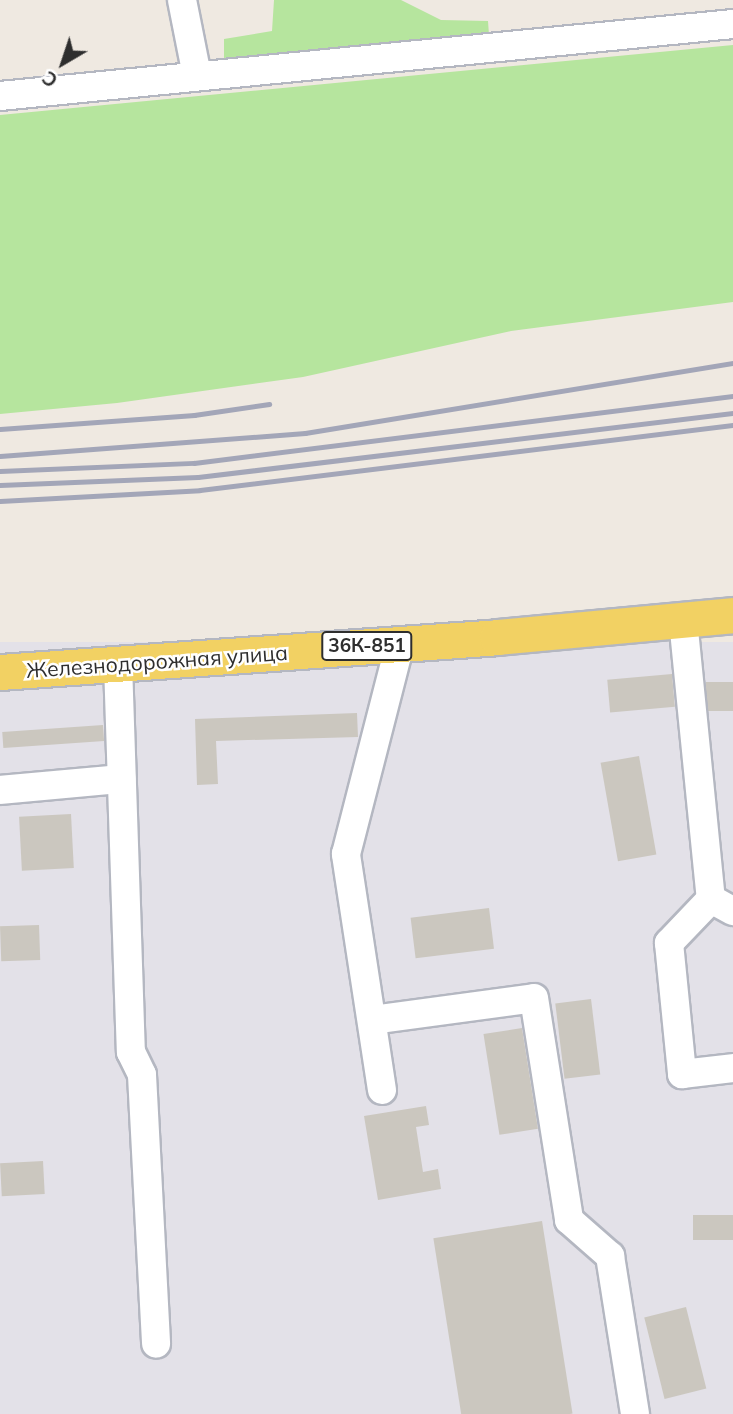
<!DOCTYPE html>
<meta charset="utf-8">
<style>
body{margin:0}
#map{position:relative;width:733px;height:1414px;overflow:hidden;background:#efe9e1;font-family:Mulish,sans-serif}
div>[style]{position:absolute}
.industrial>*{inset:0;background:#e3e1e8;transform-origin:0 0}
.green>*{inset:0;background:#b6e59e}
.building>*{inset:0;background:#cbc7bf;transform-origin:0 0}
.roads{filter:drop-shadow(2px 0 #b4b7c1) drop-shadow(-2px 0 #b4b7c1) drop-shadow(0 2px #b4b7c1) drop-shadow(0 -2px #b4b7c1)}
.minor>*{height:28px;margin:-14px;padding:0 14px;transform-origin:14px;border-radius:14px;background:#fff}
.major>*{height:35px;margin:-17.5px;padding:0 17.5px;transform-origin:17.5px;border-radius:17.5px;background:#f2d163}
.rail>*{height:5px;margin:-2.5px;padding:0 2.5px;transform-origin:2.5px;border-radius:2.5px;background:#a3a6b8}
span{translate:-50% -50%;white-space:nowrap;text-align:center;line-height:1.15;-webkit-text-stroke:5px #fff;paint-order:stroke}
.shield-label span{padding:2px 5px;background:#fff;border:2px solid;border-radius:5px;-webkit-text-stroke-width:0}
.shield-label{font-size:19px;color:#2e2e2e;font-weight:700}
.street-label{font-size:21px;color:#2e2e2e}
.north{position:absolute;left:28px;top:28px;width:70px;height:70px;-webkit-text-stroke:5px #fff;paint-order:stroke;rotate:219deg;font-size:19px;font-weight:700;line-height:28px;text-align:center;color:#2e2e2e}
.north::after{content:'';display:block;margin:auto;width:24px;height:32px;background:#2e2e2e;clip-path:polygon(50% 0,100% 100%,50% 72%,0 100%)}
</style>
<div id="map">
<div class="industrial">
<div style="left:733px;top:642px;width:772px;height:735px;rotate:90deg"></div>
</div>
<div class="green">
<div style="clip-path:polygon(274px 0,401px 0,441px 20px,488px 21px,489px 35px,224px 58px,224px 39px,272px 31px)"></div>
<div style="clip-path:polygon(733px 45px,733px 302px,511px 331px,303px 377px,117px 403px,0 414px,0 115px)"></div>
</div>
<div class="building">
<div style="left:672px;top:674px;width:33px;height:65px;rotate:85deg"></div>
<div style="left:733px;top:682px;width:29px;height:27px;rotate:90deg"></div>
<div style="clip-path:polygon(357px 713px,358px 737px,216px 741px,218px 784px,197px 785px,195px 719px)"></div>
<div style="left:103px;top:725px;width:16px;height:101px;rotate:86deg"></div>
<div style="left:639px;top:756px;width:100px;height:39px;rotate:80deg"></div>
<div style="left:71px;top:814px;width:54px;height:52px;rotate:87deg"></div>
<div style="left:489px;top:908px;width:41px;height:79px;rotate:83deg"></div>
<div style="left:39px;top:925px;width:35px;height:39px;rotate:88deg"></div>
<div style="left:591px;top:999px;width:76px;height:36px;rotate:83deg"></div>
<div style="left:522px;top:1028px;width:102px;height:39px;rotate:81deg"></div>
<div style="clip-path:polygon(426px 1106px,429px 1125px,416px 1127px,423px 1172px,438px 1169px,441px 1189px,378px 1200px,364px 1116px)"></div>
<div style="left:43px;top:1161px;width:33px;height:43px;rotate:87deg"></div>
<div style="left:733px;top:1215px;width:25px;height:40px;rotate:90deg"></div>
<div style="left:542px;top:1221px;width:195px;height:110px;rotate:81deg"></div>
<div style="left:686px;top:1307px;width:84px;height:43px;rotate:76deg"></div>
</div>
<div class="roads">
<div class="minor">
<div style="left:182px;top:0;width:77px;rotate:78.8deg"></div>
<div style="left:0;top:96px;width:737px;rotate:-5.61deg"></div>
<div style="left:683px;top:620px;width:280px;rotate:84.3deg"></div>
<div style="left:711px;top:899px;width:61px;rotate:133.7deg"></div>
<div style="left:669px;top:943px;width:132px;rotate:84.3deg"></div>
<div style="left:682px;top:1074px;width:51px;rotate:-6.7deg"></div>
<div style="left:118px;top:664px;width:388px;rotate:88.1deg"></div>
<div style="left:131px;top:1052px;width:25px;rotate:64deg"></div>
<div style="left:142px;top:1075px;width:269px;rotate:87deg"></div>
<div style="left:0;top:790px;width:122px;rotate:-5.2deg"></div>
<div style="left:711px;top:899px;width:25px;rotate:29deg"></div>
<div style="left:372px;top:1020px;width:163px;rotate:-7.7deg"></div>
<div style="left:534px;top:998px;width:225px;rotate:81deg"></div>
<div style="left:569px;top:1220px;width:55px;rotate:41.3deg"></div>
<div style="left:610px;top:1256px;width:160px;rotate:81deg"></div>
<div style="left:382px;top:1090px;width:239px;rotate:-98.7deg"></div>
<div style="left:346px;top:854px;width:217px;rotate:-75.6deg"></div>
</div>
<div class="major">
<div style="left:0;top:672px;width:498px;rotate:-4deg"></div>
<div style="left:497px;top:637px;width:237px;rotate:-5.3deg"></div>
</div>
</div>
<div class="rail">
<div style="left:0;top:429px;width:195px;rotate:-4.1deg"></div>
<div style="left:194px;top:415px;width:76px;rotate:-8.3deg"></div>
<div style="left:0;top:456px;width:306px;rotate:-4.3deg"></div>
<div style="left:305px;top:433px;width:434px;rotate:-9.3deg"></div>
<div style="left:0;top:471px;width:194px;rotate:-2.4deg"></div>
<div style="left:194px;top:463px;width:543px;rotate:-7.09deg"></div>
<div style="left:0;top:485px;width:198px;rotate:-2.3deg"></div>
<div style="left:198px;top:477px;width:539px;rotate:-6.82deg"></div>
<div style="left:0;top:501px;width:200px;rotate:-3.1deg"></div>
<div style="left:200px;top:490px;width:537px;rotate:-6.95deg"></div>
</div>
<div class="shield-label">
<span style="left:367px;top:646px">36К-851</span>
</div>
<div class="street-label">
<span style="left:157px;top:661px;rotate:-4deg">Железнодорожная улица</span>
</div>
<div class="north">С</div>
</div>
